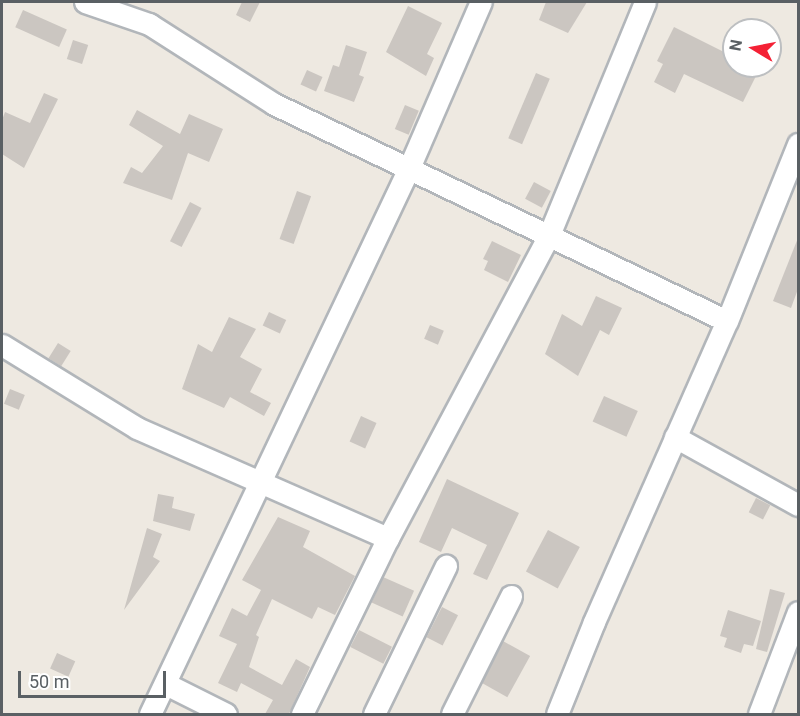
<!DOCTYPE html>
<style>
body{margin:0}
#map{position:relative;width:800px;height:716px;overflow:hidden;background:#eee9e1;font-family:Roboto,sans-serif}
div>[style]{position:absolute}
.building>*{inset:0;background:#cbc6c1;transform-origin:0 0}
.roads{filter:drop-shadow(2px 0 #b2b6ba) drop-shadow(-2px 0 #b2b6ba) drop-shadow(0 2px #b2b6ba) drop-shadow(0 -2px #b2b6ba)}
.minor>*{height:21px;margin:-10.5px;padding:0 10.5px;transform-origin:10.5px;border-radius:10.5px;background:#fff}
span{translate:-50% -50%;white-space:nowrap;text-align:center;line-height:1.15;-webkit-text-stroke:4.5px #fff;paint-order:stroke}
.frame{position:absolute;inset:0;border:3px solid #5a6064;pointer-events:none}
.north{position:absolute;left:722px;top:18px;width:60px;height:60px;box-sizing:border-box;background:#fff;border:2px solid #bdbfc1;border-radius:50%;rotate:280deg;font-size:16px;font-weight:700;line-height:24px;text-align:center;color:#5a6064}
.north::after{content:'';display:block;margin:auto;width:21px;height:27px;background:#f42135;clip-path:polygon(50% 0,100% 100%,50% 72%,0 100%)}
.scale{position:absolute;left:18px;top:671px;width:148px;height:27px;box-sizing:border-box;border:3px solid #5a6064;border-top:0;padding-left:8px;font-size:18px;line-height:21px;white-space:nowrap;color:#5a6064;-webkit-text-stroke:4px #fff;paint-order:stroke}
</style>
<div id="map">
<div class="building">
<div style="clip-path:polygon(242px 2px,260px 2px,250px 22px,236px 15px)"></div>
<div style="clip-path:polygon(546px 2px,587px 2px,568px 33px,539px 20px)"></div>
<div style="clip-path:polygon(408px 6px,442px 23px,427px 54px,434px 58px,426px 76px,386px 52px)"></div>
<div style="left:23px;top:10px;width:48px;height:19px;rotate:24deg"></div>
<div style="clip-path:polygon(674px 27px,730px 55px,727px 62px,756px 76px,743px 102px,684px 74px,675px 93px,654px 82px,663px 64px,657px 61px)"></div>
<div style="left:73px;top:40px;width:16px;height:20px;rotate:18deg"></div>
<div style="clip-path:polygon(346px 45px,367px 52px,359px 75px,364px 77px,354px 102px,324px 91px,333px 65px,339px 67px)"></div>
<div style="left:307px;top:70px;width:17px;height:16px;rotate:24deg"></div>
<div style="left:536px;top:73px;width:15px;height:71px;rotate:23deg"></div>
<div style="clip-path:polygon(44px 93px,58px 99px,24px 168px,2px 154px,2px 120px,5px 112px,30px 123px)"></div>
<div style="left:405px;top:105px;width:15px;height:26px;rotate:23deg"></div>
<div style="clip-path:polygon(137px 110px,180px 134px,189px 114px,223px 129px,209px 162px,188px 153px,172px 200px,123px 183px,131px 167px,142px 173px,163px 146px,129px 125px)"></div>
<div style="left:534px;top:182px;width:19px;height:19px;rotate:28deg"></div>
<div style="left:297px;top:191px;width:15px;height:51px;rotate:20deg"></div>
<div style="left:190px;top:202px;width:13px;height:44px;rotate:27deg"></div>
<div style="clip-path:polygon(798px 238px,798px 289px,791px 308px,773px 301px)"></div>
<div style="clip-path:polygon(492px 241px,521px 255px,508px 282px,484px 270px,488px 261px,483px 259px)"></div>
<div style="clip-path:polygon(596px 296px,622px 308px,609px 335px,600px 330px,578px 376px,545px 354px,562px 314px,582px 326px)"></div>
<div style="left:269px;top:312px;width:19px;height:15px;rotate:25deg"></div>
<div style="clip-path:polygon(229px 317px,256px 329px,240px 357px,262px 369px,250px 392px,271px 403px,264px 416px,230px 397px,224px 408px,182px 389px,198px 344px,212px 352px)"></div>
<div style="left:430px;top:325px;width:15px;height:15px;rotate:23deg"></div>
<div style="left:58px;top:343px;width:15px;height:18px;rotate:32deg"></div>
<div style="left:10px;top:389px;width:16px;height:16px;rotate:22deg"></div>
<div style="left:604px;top:396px;width:37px;height:28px;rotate:24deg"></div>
<div style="left:361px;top:416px;width:17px;height:28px;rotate:24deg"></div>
<div style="clip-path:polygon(447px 479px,519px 513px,487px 580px,473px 574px,487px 545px,452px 528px,441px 552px,419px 542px)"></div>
<div style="clip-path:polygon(158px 494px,174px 497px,172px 508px,195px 514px,190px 531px,153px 521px)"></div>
<div style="left:756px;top:498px;width:16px;height:16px;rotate:27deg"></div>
<div style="clip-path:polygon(278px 517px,310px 531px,303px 547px,355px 576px,335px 615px,318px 607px,312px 619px,272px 599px,256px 635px,259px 637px,249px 667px,282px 685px,296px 659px,310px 667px,289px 714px,265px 714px,273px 700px,241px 683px,237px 692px,218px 683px,237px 644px,219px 636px,232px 608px,247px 616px,261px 590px,242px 580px)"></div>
<div style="clip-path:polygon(147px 528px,162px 534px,153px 557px,160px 561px,124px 610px)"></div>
<div style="left:548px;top:530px;width:36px;height:47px;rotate:28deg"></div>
<div style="left:383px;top:577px;width:34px;height:28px;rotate:24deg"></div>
<div style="clip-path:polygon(770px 589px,785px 593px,767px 652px,756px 649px)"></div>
<div style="left:442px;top:607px;width:18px;height:34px;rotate:27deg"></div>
<div style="clip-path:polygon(728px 610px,761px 621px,753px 646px,744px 644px,741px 653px,724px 647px,727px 638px,720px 636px)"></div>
<div style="left:359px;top:630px;width:37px;height:19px;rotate:27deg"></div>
<div style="left:503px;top:641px;width:31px;height:47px;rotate:29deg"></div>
<div style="left:57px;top:653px;width:20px;height:17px;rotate:24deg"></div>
</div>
<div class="roads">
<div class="minor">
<div style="left:85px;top:2px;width:68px;rotate:19deg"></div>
<div style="left:149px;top:24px;width:148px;rotate:32.6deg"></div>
<div style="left:274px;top:104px;width:502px;rotate:25.6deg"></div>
<div style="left:2px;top:345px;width:158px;rotate:31.6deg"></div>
<div style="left:137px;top:428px;width:274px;rotate:23.7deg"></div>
<div style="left:675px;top:437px;width:141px;rotate:28.9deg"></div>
<div style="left:166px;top:684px;width:67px;rotate:26.6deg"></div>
<div style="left:150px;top:714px;width:604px;rotate:-64.62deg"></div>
<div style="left:409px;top:168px;width:181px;rotate:-66.6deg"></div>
<div style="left:302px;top:714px;width:196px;rotate:-64deg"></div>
<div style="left:388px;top:538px;width:343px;rotate:-62deg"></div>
<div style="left:549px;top:235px;width:252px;rotate:-67.6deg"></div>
<div style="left:374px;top:714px;width:165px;rotate:-64.1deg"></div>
<div style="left:452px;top:714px;width:132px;rotate:-63.4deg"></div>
<div style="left:557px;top:714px;width:99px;rotate:-68.1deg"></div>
<div style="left:594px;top:622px;width:329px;rotate:-66.2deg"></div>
<div style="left:727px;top:321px;width:191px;rotate:-68.1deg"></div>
<div style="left:759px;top:714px;width:109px;rotate:-69.1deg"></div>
</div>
</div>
<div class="frame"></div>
<div class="north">N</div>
<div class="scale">50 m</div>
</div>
